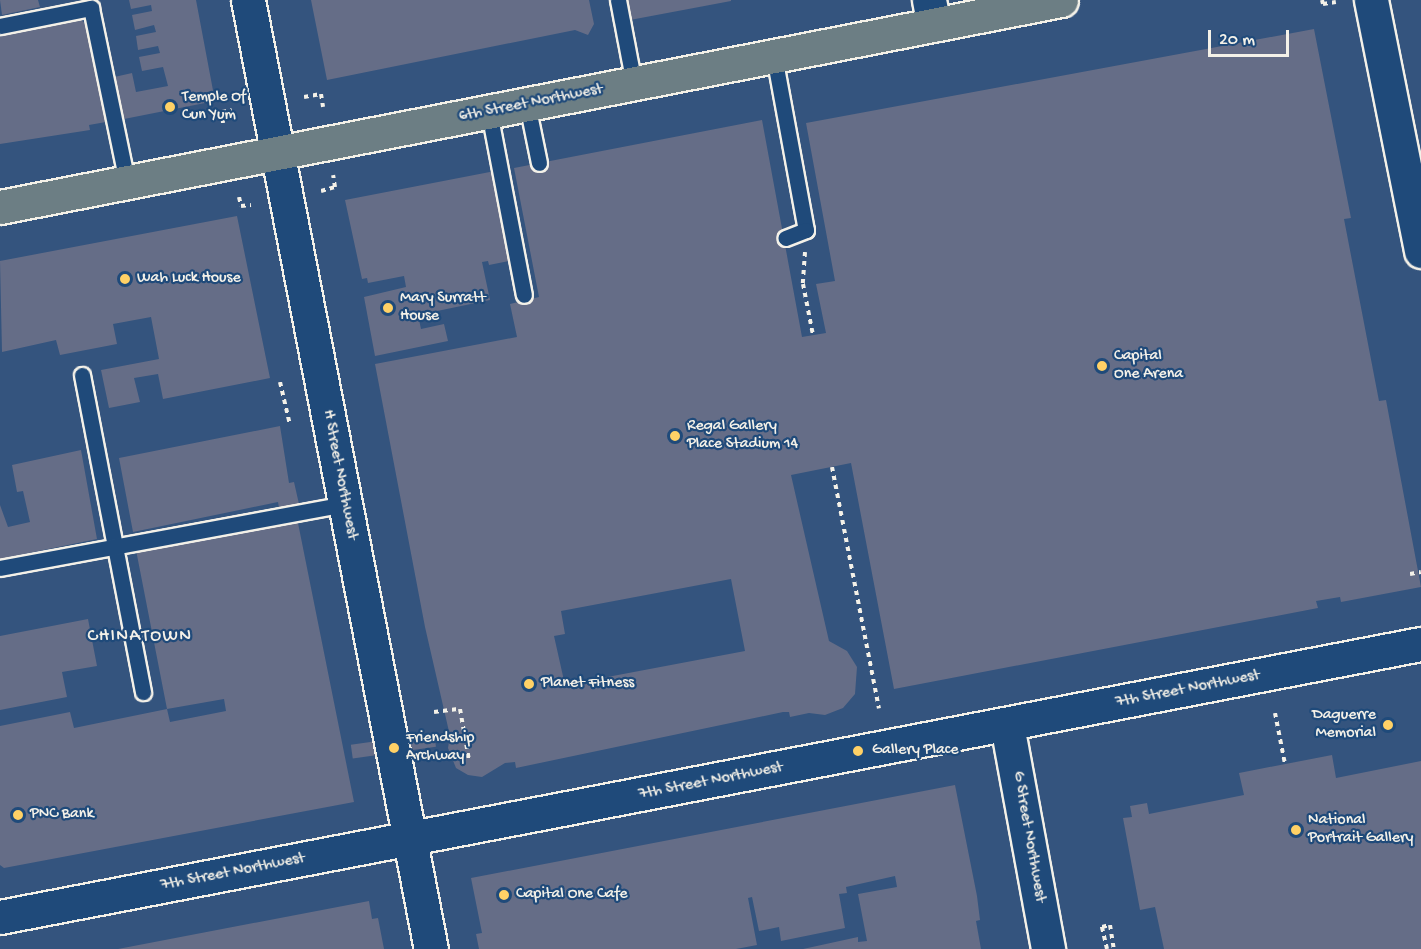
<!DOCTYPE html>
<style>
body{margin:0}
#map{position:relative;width:1421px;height:949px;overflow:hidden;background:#34547e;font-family:"Gochi Hand",sans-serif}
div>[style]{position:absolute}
.building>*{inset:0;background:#656d87;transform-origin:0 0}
.path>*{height:4px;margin-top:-2px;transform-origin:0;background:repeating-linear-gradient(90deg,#f4f1e8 0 4.5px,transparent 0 9px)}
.roads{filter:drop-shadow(2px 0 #f4f1e8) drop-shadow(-2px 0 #f4f1e8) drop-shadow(0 2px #f4f1e8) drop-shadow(0 -2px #f4f1e8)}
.service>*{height:15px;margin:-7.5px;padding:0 7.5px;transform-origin:7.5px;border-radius:7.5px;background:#1f4a7a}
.tertiary>*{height:33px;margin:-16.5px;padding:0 16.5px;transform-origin:16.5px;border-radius:16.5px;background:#1f4a7a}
.secondary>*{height:33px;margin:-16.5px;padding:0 16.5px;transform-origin:16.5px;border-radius:16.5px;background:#1f4a7a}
.trunk>*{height:33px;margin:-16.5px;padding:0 16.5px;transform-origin:16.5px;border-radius:16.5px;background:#6c7e84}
.dots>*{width:16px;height:16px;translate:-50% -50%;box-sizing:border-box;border:3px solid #1f4a7a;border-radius:50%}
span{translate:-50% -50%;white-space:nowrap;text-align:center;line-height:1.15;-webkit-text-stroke:4.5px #1f4a7a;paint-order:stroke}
.poi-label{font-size:16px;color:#f4f1e8}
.left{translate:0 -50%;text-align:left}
.right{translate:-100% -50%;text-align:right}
.street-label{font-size:16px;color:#f4f1e8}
.neighbourhood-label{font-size:18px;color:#f4f1e8;letter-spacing:1.5px}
.scale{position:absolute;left:1208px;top:30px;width:81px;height:27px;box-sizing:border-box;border:3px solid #f4f1e8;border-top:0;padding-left:8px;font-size:18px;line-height:21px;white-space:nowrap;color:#f4f1e8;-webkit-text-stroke:4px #1f4a7a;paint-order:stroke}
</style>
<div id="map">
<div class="building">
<div style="clip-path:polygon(0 0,38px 0,40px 7px,2px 15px)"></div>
<div style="clip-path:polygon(129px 0,196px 0,215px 101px,119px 120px,110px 78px,132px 73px,136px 92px,168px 86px,163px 67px,142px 71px,139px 57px,160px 53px,158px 46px,138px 50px,136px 36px,156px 32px,154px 25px,135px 30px,132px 15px,152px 11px,151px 5px,131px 9px)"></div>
<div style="clip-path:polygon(311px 0,589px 0,594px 24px,588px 35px,575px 30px,327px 80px)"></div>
<div style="clip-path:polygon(626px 0,731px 0,731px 1px,630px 20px)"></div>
<div style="clip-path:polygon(80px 19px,87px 25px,106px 122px,89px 125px,90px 130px,0 144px,0 35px)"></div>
<div style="clip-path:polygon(evenodd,1314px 29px,1351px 218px,1344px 219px,1379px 401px,1386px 400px,1421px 587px,1341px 602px,1340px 597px,1316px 601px,1318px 608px,894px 689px,851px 463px,791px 475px,829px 641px,847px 651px,857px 667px,855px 694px,843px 708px,825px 715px,809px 713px,790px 717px,789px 712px,783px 712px,516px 768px,515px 762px,505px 763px,482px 777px,468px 775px,456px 768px,448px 748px,450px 736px,425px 627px,375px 364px,517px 337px,510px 304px,539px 297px,514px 168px,762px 120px,802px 337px,826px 333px,816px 284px,835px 281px,806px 123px,1314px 29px,731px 579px,745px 651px,565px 685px,554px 636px,565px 634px,561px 611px,731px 579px)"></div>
<div style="clip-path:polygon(495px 171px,509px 261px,489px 265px,488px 261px,482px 262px,490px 300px,418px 315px,421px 329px,444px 324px,448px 341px,375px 356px,364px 297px,406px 287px,404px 276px,368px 283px,367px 278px,362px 279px,345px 200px)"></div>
<div style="clip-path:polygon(237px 216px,270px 378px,163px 399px,158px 374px,134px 378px,140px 402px,109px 408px,101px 370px,159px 359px,151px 317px,113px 324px,117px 344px,60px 355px,56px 340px,2px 352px,0 261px)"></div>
<div style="clip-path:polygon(280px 426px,289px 483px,294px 482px,299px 504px,279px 508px,278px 502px,133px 532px,119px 458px)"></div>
<div style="clip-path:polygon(81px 450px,97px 539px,0 559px,0 505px,8px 527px,30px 522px,23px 491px,17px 492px,12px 465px)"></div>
<div style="clip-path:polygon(297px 518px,354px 802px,4px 868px,0 865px,0 726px,70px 712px,74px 728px,167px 709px,170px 722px,226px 711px,224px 699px,167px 709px,136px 550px)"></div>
<div style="clip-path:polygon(88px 619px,97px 666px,62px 672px,67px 697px,0 710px,0 636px)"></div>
<div style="left:434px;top:733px;width:14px;height:84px;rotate:82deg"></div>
<div style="clip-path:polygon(1332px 755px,1336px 778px,1421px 761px,1421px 949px,1164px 949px,1155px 907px,1140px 910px,1123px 818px,1132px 817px,1130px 806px,1147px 803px,1149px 814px,1244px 795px,1239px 773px)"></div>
<div style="clip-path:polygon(955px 785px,977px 896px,980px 920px,976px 921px,981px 949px,803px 949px,858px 937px,858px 942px,867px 941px,858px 894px,897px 887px,895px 876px,846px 887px,847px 893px,839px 894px,845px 928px,781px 941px,779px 927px,759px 931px,752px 897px,748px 898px,757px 945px,736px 949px,479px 949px,476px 934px,482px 933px,471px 878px)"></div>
<div style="clip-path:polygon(369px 901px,372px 919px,378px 918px,384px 949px,118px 949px)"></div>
</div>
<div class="path">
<div style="left:1322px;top:0;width:4px;rotate:76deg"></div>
<div style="left:1323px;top:4px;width:13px;rotate:-9deg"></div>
<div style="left:304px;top:97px;width:17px;rotate:-10deg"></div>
<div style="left:321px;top:94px;width:13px;rotate:81deg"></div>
<div style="left:223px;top:123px;width:11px;rotate:-95deg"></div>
<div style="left:222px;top:112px;width:10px;rotate:-11deg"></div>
<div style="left:321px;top:191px;width:15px;rotate:-16deg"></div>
<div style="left:335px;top:187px;width:12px;rotate:-99deg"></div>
<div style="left:239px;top:197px;width:9px;rotate:77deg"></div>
<div style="left:241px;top:206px;width:10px;rotate:-6deg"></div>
<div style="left:805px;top:252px;width:32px;rotate:94deg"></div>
<div style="left:803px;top:284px;width:52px;rotate:78.9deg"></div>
<div style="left:280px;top:382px;width:44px;rotate:76.9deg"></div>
<div style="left:832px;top:467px;width:246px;rotate:79deg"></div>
<div style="left:1410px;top:574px;width:11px;rotate:-10deg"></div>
<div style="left:434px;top:712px;width:26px;rotate:-7deg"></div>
<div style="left:460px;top:709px;width:52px;rotate:80deg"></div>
<div style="left:1275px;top:713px;width:52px;rotate:78.9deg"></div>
<div style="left:1107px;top:949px;width:23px;rotate:-103deg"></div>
<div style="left:1102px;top:927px;width:8px;rotate:-14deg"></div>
<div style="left:1110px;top:925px;width:24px;rotate:81deg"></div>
</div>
<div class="roads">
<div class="service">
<div style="left:618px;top:0;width:86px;rotate:79.2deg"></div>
<div style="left:0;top:26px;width:93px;rotate:-11.2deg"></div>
<div style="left:91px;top:8px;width:178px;rotate:78.3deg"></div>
<div style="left:774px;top:56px;width:177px;rotate:79.6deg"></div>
<div style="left:806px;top:230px;width:22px;rotate:159deg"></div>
<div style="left:527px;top:104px;width:60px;rotate:78.5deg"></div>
<div style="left:489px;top:112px;width:186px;rotate:79.2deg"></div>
<div style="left:82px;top:375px;width:323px;rotate:79.1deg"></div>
<div style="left:0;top:568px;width:351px;rotate:-10.5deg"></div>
</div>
<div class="tertiary">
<div style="left:929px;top:0;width:25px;rotate:79deg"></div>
<div style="left:1371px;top:0;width:256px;rotate:78.7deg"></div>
<div style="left:1007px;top:725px;width:228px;rotate:79.6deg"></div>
</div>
<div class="secondary">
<div style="left:248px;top:0;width:966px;rotate:79.09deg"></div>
<div style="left:0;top:917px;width:1447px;rotate:-10.88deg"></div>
</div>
<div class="trunk">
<div style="left:0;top:207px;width:1081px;rotate:-11.04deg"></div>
</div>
</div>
<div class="dots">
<div style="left:170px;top:107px;background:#ffd166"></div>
<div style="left:125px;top:279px;background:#ffd166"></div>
<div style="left:388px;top:308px;background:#ffd166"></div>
<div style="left:1102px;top:366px;background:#ffd166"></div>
<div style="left:675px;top:436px;background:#ffd166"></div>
<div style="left:529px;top:684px;background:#ffd166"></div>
<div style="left:1388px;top:725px;background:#ffd166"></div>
<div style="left:394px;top:748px;background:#ffd166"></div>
<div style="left:858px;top:751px;background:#ffd166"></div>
<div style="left:18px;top:815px;background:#ffd166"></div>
<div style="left:1296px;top:830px;background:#ffd166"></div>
<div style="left:504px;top:895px;background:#ffd166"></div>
</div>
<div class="poi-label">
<span class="left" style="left:182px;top:107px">Temple Of<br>Cun Yum</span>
<span class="left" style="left:137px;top:279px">Wah Luck House</span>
<span class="left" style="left:400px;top:308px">Mary Surratt<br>House</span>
<span class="left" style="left:1114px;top:366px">Capital<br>One Arena</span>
<span class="left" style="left:687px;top:436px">Regal Gallery<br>Place Stadium 14</span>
<span class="left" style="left:541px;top:684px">Planet Fitness</span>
<span class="right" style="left:1376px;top:725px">Daguerre<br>Memorial</span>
<span class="left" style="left:406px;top:748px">Friendship<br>Archway</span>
<span class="left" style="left:872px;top:751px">Gallery Place</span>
<span class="left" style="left:30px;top:815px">PNC Bank</span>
<span class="left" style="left:1308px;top:830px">National<br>Portrait Gallery</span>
<span class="left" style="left:516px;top:895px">Capital One Cafe</span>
</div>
<div class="street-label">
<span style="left:531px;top:104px;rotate:-11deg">6th Street Northwest</span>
<span style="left:339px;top:475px;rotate:79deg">H Street Northwest</span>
<span style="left:1188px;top:690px;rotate:-11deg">7th Street Northwest</span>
<span style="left:711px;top:782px;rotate:-11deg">7th Street Northwest</span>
<span style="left:1028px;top:837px;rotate:80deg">G Street Northwest</span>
<span style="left:233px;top:873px;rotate:-11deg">7th Street Northwest</span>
</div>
<div class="neighbourhood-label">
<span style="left:140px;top:637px">CHINATOWN</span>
</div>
<div class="scale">20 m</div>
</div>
